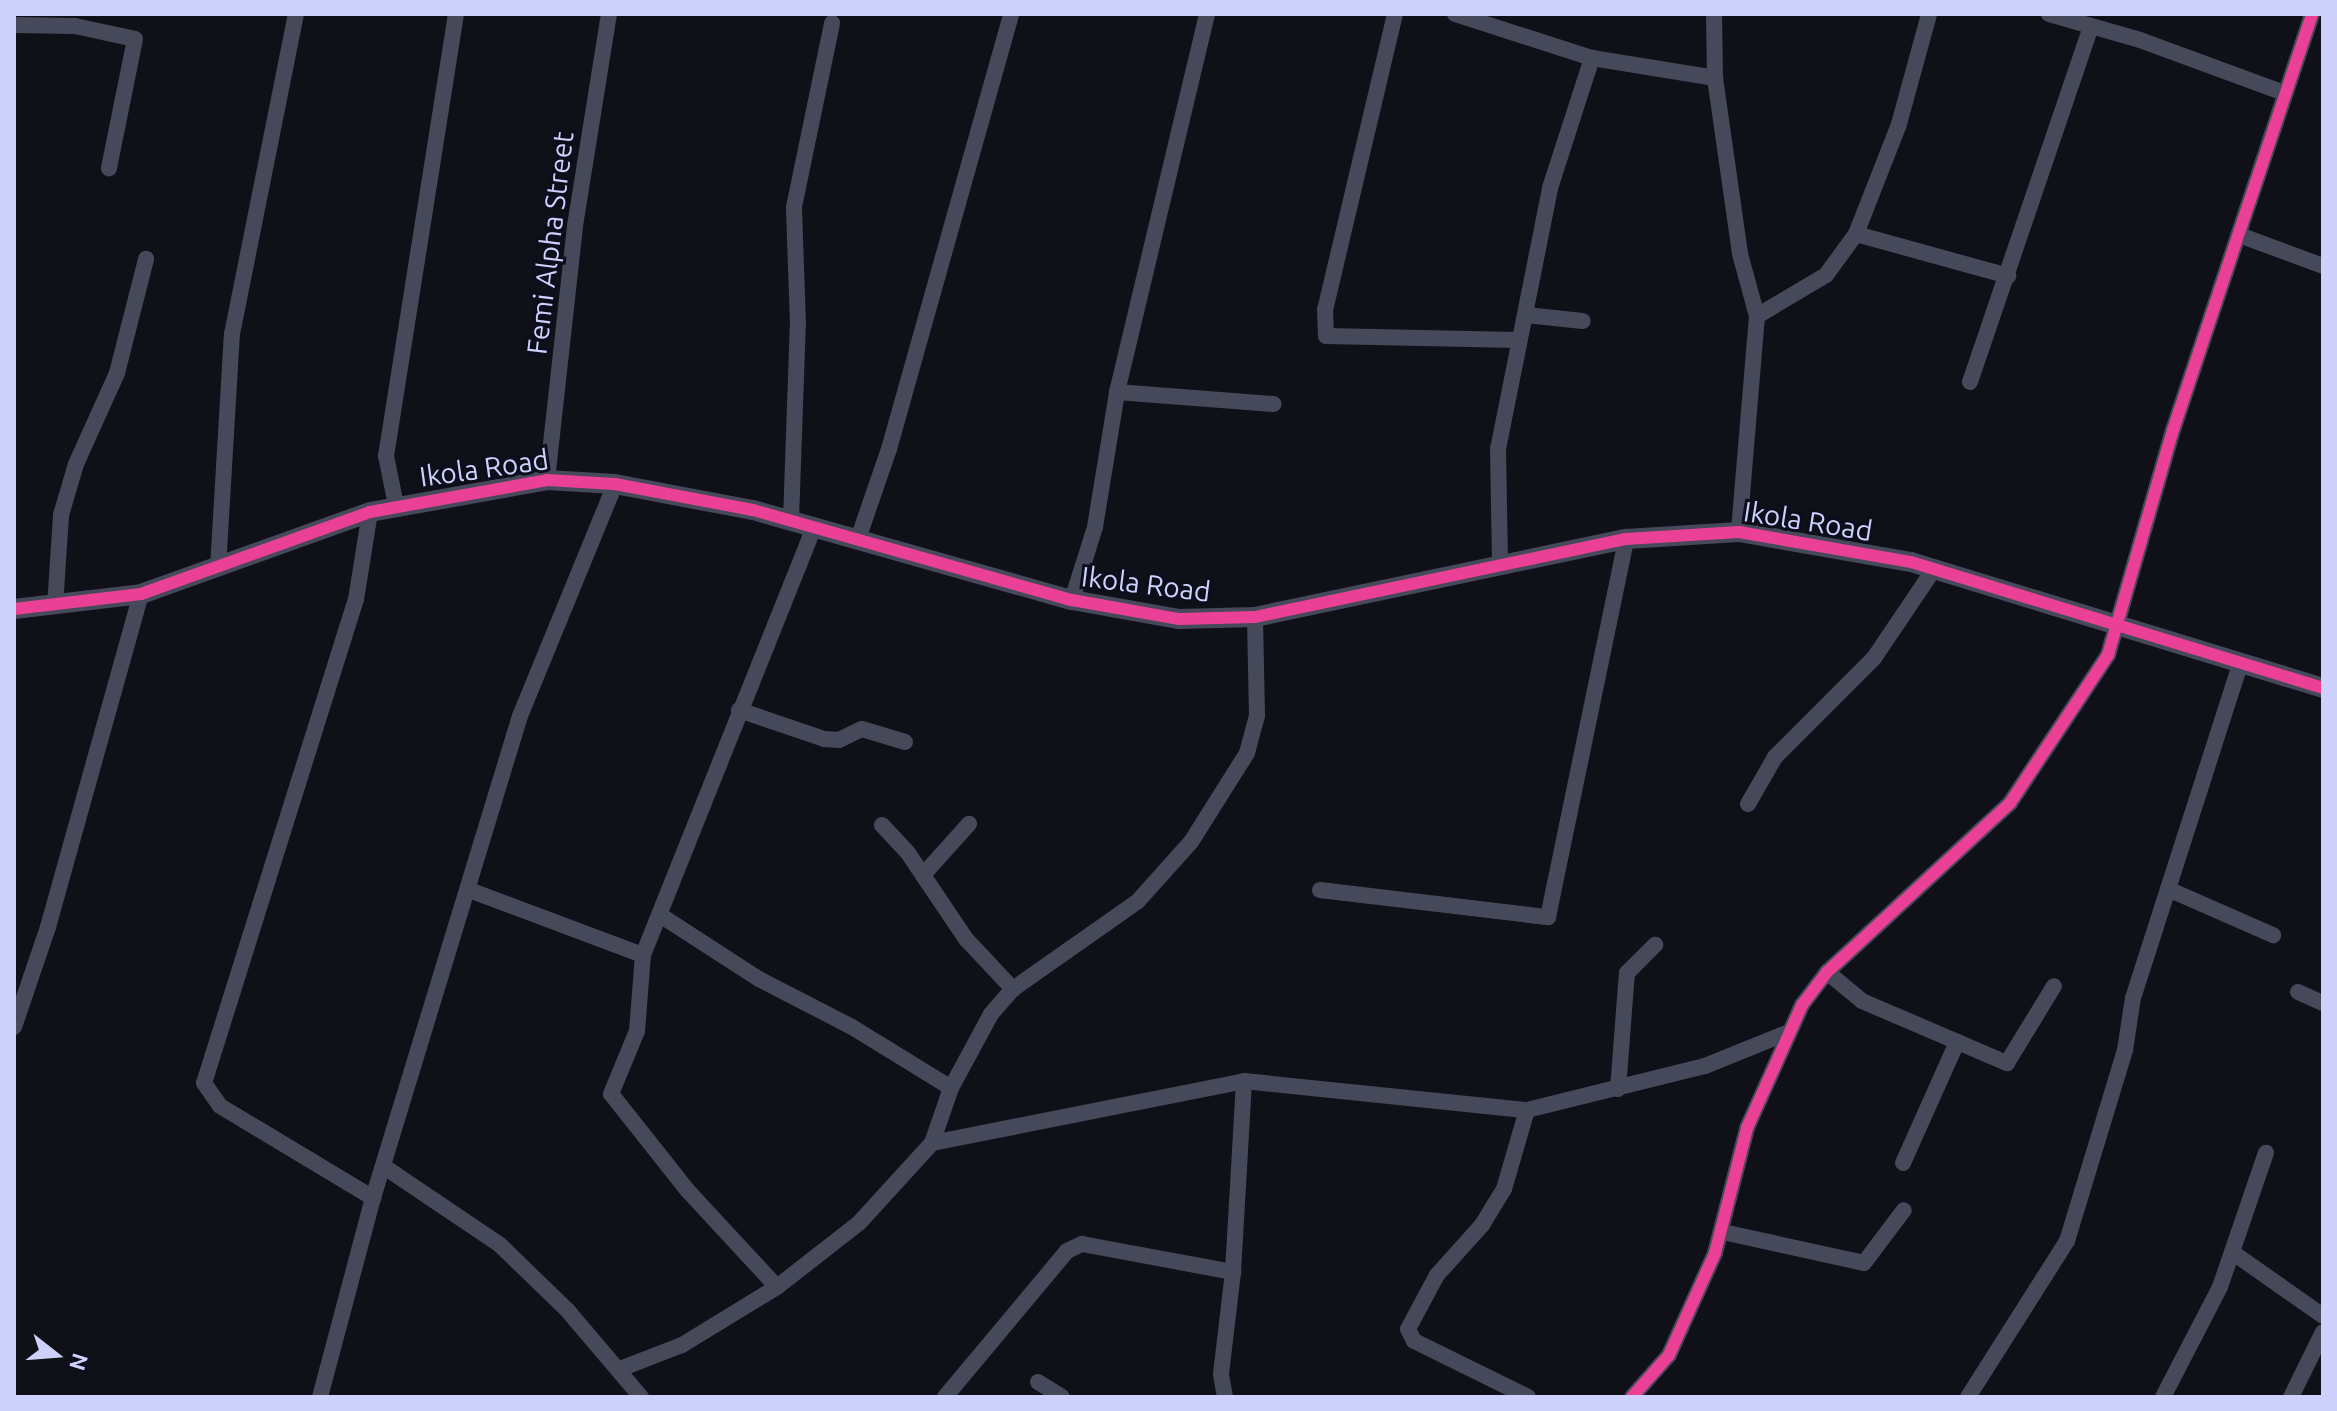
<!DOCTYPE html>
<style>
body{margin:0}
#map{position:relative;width:2337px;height:1411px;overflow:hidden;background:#101118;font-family:Ubuntu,sans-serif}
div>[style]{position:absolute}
.minor>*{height:16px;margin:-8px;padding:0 8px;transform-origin:8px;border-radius:8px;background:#464959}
.tertiary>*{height:20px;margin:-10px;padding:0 10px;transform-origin:10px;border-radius:10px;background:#464959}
.cycleway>*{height:12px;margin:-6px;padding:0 6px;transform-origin:6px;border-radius:6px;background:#ea4096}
span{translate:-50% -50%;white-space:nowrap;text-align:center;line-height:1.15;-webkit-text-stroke:6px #0d0e1c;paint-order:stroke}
.street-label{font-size:28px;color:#cdd1fb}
.frame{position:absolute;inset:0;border:16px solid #cdd1fb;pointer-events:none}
.north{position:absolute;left:16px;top:1315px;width:80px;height:80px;-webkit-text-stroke:6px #0d0e1c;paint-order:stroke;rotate:107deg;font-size:22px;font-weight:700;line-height:32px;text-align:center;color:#cdd1fb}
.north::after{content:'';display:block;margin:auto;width:28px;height:36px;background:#cdd1fb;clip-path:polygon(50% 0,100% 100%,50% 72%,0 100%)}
</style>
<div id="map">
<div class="minor">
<div style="left:1395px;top:14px;width:303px;rotate:103.3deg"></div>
<div style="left:1325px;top:309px;width:27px;rotate:88deg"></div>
<div style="left:1326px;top:336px;width:193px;rotate:1.2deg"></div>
<div style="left:1455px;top:14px;width:144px;rotate:17.8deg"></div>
<div style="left:1592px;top:58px;width:125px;rotate:9.2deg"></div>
<div style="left:1714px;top:14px;width:64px;rotate:89.1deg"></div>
<div style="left:1715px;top:78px;width:178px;rotate:81.9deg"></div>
<div style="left:1740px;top:254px;width:64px;rotate:74.7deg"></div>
<div style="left:1757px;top:316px;width:217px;rotate:94.8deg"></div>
<div style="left:2049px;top:14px;width:95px;rotate:15.9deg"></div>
<div style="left:2140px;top:40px;width:153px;rotate:20.2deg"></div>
<div style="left:14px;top:25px;width:61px;rotate:0.9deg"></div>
<div style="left:75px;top:26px;width:61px;rotate:12.2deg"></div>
<div style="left:135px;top:39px;width:132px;rotate:101.4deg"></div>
<div style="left:1856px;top:234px;width:158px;rotate:15.4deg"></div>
<div style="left:2242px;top:236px;width:86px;rotate:20.3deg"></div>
<div style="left:1526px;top:315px;width:57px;rotate:6deg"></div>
<div style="left:1757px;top:316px;width:80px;rotate:-30.7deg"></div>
<div style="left:1826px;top:275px;width:51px;rotate:-53.8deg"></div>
<div style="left:1856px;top:234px;width:118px;rotate:-68.6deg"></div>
<div style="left:1899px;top:124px;width:114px;rotate:-74.7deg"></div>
<div style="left:1970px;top:382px;width:375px;rotate:-71.2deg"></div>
<div style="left:1117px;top:392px;width:157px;rotate:4.4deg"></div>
<div style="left:547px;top:480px;width:256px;rotate:-83.7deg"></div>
<div style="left:575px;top:226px;width:215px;rotate:-80.9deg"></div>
<div style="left:396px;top:505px;width:50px;rotate:-101.5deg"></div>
<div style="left:386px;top:456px;width:448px;rotate:-81deg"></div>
<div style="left:370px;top:512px;width:88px;rotate:99.1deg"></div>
<div style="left:356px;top:599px;width:507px;rotate:107.43deg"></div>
<div style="left:204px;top:1083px;width:28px;rotate:55deg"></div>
<div style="left:220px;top:1106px;width:179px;rotate:31deg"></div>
<div style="left:791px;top:520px;width:196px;rotate:-88deg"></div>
<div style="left:798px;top:324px;width:117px;rotate:-92deg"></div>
<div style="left:794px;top:207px;width:188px;rotate:-78.3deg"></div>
<div style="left:858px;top:539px;width:95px;rotate:-71deg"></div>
<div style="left:889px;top:449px;width:452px;rotate:-74.3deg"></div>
<div style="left:1500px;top:563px;width:114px;rotate:-91deg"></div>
<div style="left:1498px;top:449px;width:266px;rotate:-78.7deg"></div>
<div style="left:1550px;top:188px;width:137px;rotate:-72.1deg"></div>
<div style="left:218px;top:568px;width:234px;rotate:-86.6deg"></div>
<div style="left:232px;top:334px;width:326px;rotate:-78.7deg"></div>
<div style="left:1072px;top:600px;width:77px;rotate:-72.5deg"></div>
<div style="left:1095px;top:527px;width:137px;rotate:-80.7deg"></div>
<div style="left:1117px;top:392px;width:389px;rotate:-76.6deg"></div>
<div style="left:55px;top:606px;width:91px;rotate:-86.2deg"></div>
<div style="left:61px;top:515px;width:53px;rotate:-73.6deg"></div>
<div style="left:76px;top:464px;width:100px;rotate:-65.7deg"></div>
<div style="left:117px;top:373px;width:118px;rotate:-75.7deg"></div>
<div style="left:739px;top:710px;width:90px;rotate:18.8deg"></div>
<div style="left:824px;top:739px;width:15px;rotate:4deg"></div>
<div style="left:839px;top:740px;width:25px;rotate:-26deg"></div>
<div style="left:862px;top:729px;width:45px;rotate:16.8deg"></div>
<div style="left:1748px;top:804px;width:54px;rotate:-60.1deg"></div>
<div style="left:1775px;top:757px;width:140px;rotate:-45deg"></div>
<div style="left:1874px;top:658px;width:107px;rotate:-56deg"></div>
<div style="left:882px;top:825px;width:38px;rotate:47deg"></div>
<div style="left:908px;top:853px;width:104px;rotate:56deg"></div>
<div style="left:966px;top:939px;width:69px;rotate:46.8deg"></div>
<div style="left:923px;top:875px;width:69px;rotate:-48deg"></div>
<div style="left:2168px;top:889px;width:115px;rotate:23.7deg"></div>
<div style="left:469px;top:890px;width:186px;rotate:20.5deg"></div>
<div style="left:1320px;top:890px;width:230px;rotate:6.8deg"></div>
<div style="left:1548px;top:917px;width:386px;rotate:-78.3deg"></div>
<div style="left:660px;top:915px;width:118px;rotate:32.9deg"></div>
<div style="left:759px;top:979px;width:105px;rotate:27.3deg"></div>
<div style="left:852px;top:1027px;width:116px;rotate:31.6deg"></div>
<div style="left:1827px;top:972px;width:45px;rotate:39.6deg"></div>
<div style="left:1862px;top:1001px;width:158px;rotate:23.2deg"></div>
<div style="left:2007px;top:1063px;width:90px;rotate:-58.6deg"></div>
<div style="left:2298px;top:992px;width:27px;rotate:24deg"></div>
<div style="left:14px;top:1027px;width:106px;rotate:-71.2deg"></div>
<div style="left:48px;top:927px;width:346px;rotate:-74.4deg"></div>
<div style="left:1618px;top:1089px;width:116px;rotate:-85.6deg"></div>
<div style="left:1627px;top:973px;width:40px;rotate:-45deg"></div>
<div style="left:932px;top:1143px;width:58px;rotate:-70.9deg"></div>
<div style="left:951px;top:1088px;width:84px;rotate:-61.6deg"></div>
<div style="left:991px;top:1014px;width:33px;rotate:-49deg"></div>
<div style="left:1013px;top:989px;width:153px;rotate:-35.1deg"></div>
<div style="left:1138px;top:901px;width:79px;rotate:-48.1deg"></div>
<div style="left:1191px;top:842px;width:105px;rotate:-57.8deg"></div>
<div style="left:1247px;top:753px;width:39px;rotate:-75deg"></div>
<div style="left:1257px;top:715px;width:98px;rotate:-91.2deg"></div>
<div style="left:1903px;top:1163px;width:133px;rotate:-65.9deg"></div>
<div style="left:386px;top:1168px;width:138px;rotate:34deg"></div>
<div style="left:500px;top:1245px;width:95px;rotate:44.1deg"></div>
<div style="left:568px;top:1311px;width:113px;rotate:49.7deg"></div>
<div style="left:1723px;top:1232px;width:144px;rotate:12.4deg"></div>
<div style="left:1864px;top:1263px;width:66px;rotate:-53deg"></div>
<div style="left:2232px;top:1252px;width:111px;rotate:35.1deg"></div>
<div style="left:777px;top:1287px;width:131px;rotate:-132.8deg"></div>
<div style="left:688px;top:1191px;width:124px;rotate:-128.4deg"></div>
<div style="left:611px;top:1094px;width:68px;rotate:-67.6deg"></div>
<div style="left:637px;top:1031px;width:76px;rotate:-85.5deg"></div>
<div style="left:643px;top:955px;width:460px;rotate:-68.2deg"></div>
<div style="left:620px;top:1369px;width:66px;rotate:-21.2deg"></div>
<div style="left:682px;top:1345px;width:111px;rotate:-31.4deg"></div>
<div style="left:777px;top:1287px;width:104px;rotate:-38deg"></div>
<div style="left:859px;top:1223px;width:108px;rotate:-47.6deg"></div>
<div style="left:932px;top:1143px;width:318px;rotate:-11.2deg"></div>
<div style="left:1244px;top:1081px;width:284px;rotate:5.9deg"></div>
<div style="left:1038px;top:1382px;width:28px;rotate:32deg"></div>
<div style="left:320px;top:1397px;width:206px;rotate:-75.1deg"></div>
<div style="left:373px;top:1198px;width:504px;rotate:-73.04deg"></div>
<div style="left:520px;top:716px;width:251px;rotate:-67.7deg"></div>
<div style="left:945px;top:1397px;width:190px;rotate:-50.1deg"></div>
<div style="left:1067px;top:1251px;width:17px;rotate:-25deg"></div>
<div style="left:1082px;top:1244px;width:154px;rotate:10.5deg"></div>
<div style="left:1225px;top:1397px;width:23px;rotate:-100deg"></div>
<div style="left:1221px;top:1374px;width:103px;rotate:-83.3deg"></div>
<div style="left:1233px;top:1272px;width:191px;rotate:-86.7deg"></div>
<div style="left:1528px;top:1397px;width:127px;rotate:-153.8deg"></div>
<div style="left:1414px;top:1341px;width:13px;rotate:-117deg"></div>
<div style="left:1408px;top:1329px;width:61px;rotate:-61.8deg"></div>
<div style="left:1437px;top:1275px;width:67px;rotate:-48deg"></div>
<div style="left:1482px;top:1225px;width:42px;rotate:-58.6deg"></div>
<div style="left:1504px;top:1189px;width:82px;rotate:-73.8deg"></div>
<div style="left:1527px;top:1110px;width:183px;rotate:-13.9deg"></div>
<div style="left:1705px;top:1066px;width:91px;rotate:-22deg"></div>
<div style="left:1632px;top:1397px;width:56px;rotate:-48.6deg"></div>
<div style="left:1669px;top:1355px;width:112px;rotate:-65.7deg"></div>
<div style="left:1715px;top:1253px;width:129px;rotate:-75.6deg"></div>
<div style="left:1747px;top:1128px;width:135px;rotate:-65.9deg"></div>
<div style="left:1802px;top:1005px;width:41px;rotate:-52.9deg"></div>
<div style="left:1827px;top:972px;width:249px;rotate:-42.7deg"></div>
<div style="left:2010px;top:803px;width:178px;rotate:-56.5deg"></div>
<div style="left:2108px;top:655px;width:234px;rotate:-73.9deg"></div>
<div style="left:2173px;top:430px;width:439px;rotate:-71.5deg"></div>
<div style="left:1968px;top:1397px;width:185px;rotate:-57.6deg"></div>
<div style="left:2067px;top:1241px;width:200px;rotate:-73.1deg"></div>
<div style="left:2125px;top:1050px;width:53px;rotate:-81.3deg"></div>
<div style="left:2133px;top:998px;width:350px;rotate:-72.2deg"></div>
<div style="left:2163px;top:1397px;width:124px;rotate:-62.6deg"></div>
<div style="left:2220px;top:1287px;width:142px;rotate:-71.1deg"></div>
<div style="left:2291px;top:1397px;width:72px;rotate:-63.8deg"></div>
</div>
<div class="tertiary">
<div style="left:14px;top:609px;width:128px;rotate:-6.7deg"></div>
<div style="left:141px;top:594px;width:243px;rotate:-19.7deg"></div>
<div style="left:370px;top:512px;width:180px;rotate:-10.2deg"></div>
<div style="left:547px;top:480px;width:68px;rotate:3.4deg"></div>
<div style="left:615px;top:484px;width:140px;rotate:10.7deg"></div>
<div style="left:753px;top:510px;width:331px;rotate:15.8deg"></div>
<div style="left:1072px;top:600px;width:109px;rotate:10.1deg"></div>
<div style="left:1179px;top:619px;width:76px;rotate:-1.5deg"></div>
<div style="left:1255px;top:617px;width:379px;rotate:-11.9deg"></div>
<div style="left:1626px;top:539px;width:113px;rotate:-3.5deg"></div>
<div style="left:1739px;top:532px;width:175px;rotate:9.9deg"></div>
<div style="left:1911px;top:562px;width:431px;rotate:17deg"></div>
</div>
<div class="cycleway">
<div style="left:14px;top:609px;width:128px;rotate:-6.7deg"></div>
<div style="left:141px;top:594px;width:243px;rotate:-19.7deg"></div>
<div style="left:370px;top:512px;width:180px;rotate:-10.2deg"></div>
<div style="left:547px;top:480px;width:68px;rotate:3.4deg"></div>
<div style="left:615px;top:484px;width:140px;rotate:10.7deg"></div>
<div style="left:753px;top:510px;width:331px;rotate:15.8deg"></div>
<div style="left:1072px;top:600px;width:109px;rotate:10.1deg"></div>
<div style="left:1179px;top:619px;width:76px;rotate:-1.5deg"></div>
<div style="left:1255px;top:617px;width:379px;rotate:-11.9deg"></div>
<div style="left:1626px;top:539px;width:113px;rotate:-3.5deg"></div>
<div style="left:1739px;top:532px;width:175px;rotate:9.9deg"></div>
<div style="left:1911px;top:562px;width:431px;rotate:17deg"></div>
<div style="left:1632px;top:1397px;width:56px;rotate:-48.6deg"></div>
<div style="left:1669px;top:1355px;width:112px;rotate:-65.7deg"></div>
<div style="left:1715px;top:1253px;width:129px;rotate:-75.6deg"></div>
<div style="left:1747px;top:1128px;width:135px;rotate:-65.9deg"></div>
<div style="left:1802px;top:1005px;width:41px;rotate:-52.9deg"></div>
<div style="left:1827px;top:972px;width:249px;rotate:-42.7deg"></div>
<div style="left:2010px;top:803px;width:178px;rotate:-56.5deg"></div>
<div style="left:2108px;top:655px;width:234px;rotate:-73.9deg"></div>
<div style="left:2173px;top:430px;width:439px;rotate:-71.5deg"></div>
</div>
<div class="street-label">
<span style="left:550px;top:243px;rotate:-83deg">Femi Alpha Street</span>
<span style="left:484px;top:468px;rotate:-8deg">Ikola Road</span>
<span style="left:1808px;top:521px;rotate:9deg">Ikola Road</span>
<span style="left:1146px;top:584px;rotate:7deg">Ikola Road</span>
</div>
<div class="frame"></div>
<div class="north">N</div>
</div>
